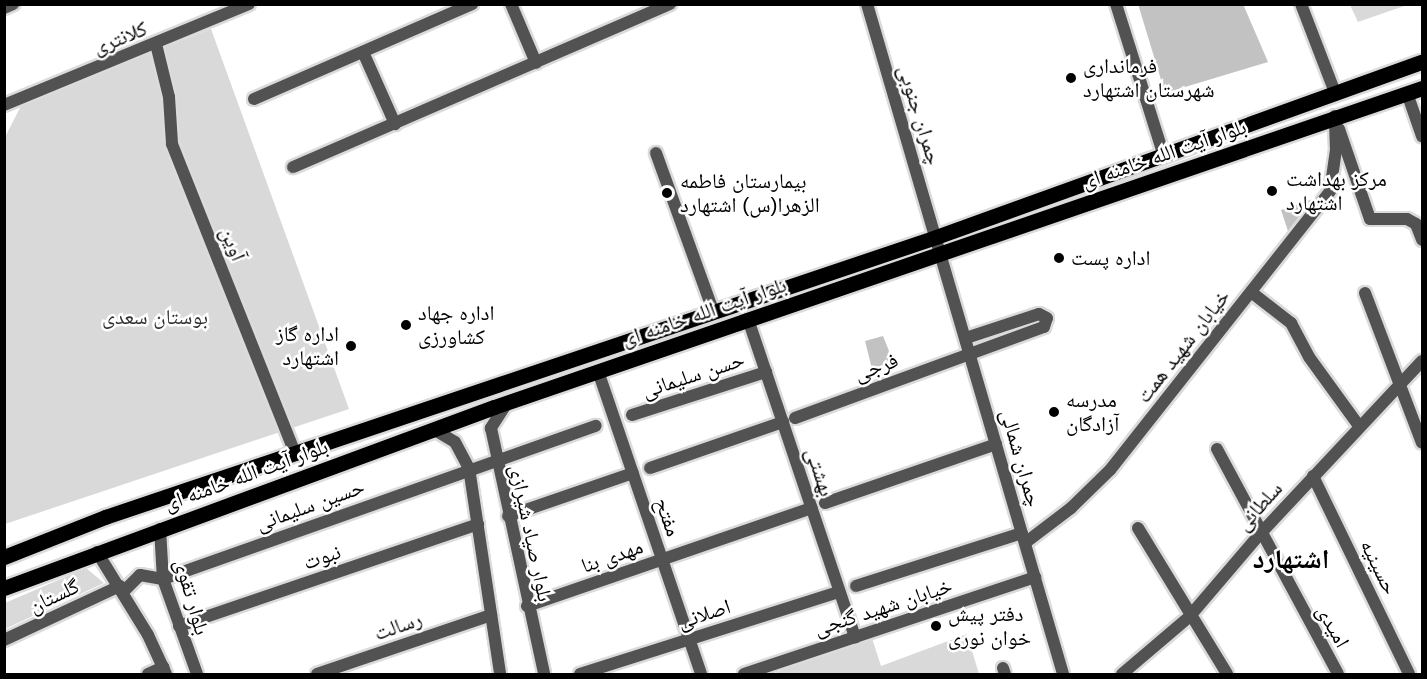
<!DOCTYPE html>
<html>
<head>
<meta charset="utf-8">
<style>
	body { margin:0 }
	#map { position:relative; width:1427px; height:679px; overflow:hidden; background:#fff; font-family:Helvetica,"Noto Naskh Arabic",sans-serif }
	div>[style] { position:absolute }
	.green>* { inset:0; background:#d9d9d9 }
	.building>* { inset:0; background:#c2c2c2 }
	.roads { filter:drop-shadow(2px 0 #dbdbdb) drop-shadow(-2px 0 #dbdbdb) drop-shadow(0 2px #dbdbdb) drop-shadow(0 -2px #dbdbdb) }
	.minor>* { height:12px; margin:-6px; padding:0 6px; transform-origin:6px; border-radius:6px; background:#525252 }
	.major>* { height:15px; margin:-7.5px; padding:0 7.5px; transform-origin:7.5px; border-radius:7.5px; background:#000 }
	.dots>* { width:16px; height:16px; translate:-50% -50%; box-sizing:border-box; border:3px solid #fff; border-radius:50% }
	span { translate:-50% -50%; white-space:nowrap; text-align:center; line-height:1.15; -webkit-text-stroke:5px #fff; paint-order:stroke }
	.street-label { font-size:21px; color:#000 }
	.poi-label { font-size:21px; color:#000 }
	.left { translate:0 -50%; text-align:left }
	.right { translate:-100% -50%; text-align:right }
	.park-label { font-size:21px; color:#303030 }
	.district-label { font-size:27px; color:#000; font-weight:700 }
	.frame { position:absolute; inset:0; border:6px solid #000; pointer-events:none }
</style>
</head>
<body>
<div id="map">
	<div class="green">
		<div style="clip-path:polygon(1350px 5px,1407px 5px,1358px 22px)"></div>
		<div style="clip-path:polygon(211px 29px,349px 409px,5px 524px,5px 137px,22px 104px)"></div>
		<div style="clip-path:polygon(86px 568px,104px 583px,5px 629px,5px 603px)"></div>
		<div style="clip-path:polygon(870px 632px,881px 666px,967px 634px,979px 674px,773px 674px)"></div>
	</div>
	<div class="building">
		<div style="clip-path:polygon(1138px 4px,1243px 4px,1268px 62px,1165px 93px)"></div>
		<div style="clip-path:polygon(1313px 199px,1288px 231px,1281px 210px)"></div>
		<div style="clip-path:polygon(883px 336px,893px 361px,872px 369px,865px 341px)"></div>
	</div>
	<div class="roads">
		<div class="minor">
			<div style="left:511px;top:4px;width:64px;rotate:67deg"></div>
			<div style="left:867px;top:4px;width:698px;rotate:73.69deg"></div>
			<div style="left:1116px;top:4px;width:159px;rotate:72.5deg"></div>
			<div style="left:1301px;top:4px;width:97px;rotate:69deg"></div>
			<div style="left:4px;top:8px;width:10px;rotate:-24deg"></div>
			<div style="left:156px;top:44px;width:55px;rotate:76.2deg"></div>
			<div style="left:169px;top:97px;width:47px;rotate:86.3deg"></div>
			<div style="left:172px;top:144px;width:333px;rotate:68.3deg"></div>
			<div style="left:363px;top:52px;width:79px;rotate:66deg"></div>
			<div style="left:1407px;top:93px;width:46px;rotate:70.8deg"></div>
			<div style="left:254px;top:99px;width:238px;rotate:-23.5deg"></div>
			<div style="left:4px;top:105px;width:265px;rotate:-22.4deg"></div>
			<div style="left:1339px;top:129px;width:95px;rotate:71deg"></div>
			<div style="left:1370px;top:219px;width:37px"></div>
			<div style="left:1407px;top:219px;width:10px;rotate:29deg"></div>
			<div style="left:1416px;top:224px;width:17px;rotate:69deg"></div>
			<div style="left:656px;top:153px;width:170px;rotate:70.1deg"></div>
			<div style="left:293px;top:167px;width:411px;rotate:-23.4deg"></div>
			<div style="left:1251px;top:292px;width:51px;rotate:37.8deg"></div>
			<div style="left:1291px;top:323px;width:38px;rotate:62deg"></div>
			<div style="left:1309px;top:357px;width:85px;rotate:54.1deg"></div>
			<div style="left:1365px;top:293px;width:160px;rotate:69.2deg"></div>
			<div style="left:748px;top:319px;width:336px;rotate:71.4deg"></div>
			<div style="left:598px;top:371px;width:320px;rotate:71.2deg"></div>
			<div style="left:507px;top:403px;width:30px;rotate:123deg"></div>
			<div style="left:491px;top:428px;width:252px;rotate:77.8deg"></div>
			<div style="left:632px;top:415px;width:141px;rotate:-17.8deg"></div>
			<div style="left:795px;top:418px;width:265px;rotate:-20.1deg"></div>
			<div style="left:1044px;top:327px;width:9px;rotate:-72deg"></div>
			<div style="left:1047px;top:318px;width:9px;rotate:-153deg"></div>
			<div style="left:1039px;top:314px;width:77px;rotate:161.8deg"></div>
			<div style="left:435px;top:430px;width:23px;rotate:31deg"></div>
			<div style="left:455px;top:442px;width:30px;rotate:62deg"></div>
			<div style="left:469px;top:468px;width:208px;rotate:81.4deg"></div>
			<div style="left:1217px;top:449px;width:255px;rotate:61.7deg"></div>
			<div style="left:650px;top:468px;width:141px;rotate:-19.1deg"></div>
			<div style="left:1313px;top:476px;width:220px;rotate:64.1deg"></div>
			<div style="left:825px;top:503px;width:181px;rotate:-19deg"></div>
			<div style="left:508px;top:516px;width:132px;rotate:-19deg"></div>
			<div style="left:1138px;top:528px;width:171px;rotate:58.6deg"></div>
			<div style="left:160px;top:529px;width:50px;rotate:86.6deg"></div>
			<div style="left:163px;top:579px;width:101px;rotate:70.3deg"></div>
			<div style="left:1025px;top:543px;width:58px;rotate:-37.3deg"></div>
			<div style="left:1071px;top:508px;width:54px;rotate:-44.3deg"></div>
			<div style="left:1110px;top:470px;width:355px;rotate:-51.7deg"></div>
			<div style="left:1330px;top:191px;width:41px;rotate:-81.7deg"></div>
			<div style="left:1336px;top:150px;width:34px;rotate:-92deg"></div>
			<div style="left:97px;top:552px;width:97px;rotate:58.4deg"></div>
			<div style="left:148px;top:635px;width:43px;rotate:65.2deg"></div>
			<div style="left:856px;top:586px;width:174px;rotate:-17.7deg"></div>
			<div style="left:123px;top:592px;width:24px;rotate:-45deg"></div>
			<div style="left:140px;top:575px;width:23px;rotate:10deg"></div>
			<div style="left:163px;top:579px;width:459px;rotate:-19.5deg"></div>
			<div style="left:527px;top:606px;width:301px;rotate:-19deg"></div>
			<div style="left:179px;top:626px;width:316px;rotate:-18.8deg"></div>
			<div style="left:4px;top:640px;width:128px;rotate:-25deg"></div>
			<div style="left:1003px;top:668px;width:6px;rotate:72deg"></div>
			<div style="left:148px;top:674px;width:17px;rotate:-24deg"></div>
			<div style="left:317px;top:674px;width:184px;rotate:-18.7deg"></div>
			<div style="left:580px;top:674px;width:272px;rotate:-17.6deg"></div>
			<div style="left:744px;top:674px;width:307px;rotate:-18.4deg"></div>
			<div style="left:1122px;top:674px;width:88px;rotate:-40.4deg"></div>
			<div style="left:1189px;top:617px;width:109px;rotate:-49.5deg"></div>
			<div style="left:1260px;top:534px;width:237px;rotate:-46.9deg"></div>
		</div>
		<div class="major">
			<div style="left:4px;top:557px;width:109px;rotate:-21.6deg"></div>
			<div style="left:105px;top:517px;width:877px;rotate:-18.62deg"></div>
			<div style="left:936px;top:237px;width:516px;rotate:-19.84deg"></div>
			<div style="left:4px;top:588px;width:522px;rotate:-20.27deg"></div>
			<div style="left:494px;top:407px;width:981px;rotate:-18.97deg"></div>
		</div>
	</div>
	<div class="dots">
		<div style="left:1071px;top:78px;background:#000"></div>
		<div style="left:1272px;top:191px;background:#000"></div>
		<div style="left:667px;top:193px;background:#000"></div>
		<div style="left:1059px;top:258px;background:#000"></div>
		<div style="left:406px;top:325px;background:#000"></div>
		<div style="left:351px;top:346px;background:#000"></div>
		<div style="left:1054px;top:412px;background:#000"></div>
		<div style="left:936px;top:626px;background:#000"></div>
	</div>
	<div class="street-label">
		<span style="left:120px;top:38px;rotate:-22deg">کلانتری</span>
		<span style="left:920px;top:115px;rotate:73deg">چمران جنوبی</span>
		<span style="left:1164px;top:154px;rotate:-19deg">بلوار آیت الله خامنه ای</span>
		<span style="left:233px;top:244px;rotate:68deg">آوین</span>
		<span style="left:704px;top:312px;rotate:-19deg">بلوار آیت الله خامنه ای</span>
		<span style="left:1183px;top:346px;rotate:-52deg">خیابان شهید همت</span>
		<span style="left:876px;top:367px;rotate:-20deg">فرجی</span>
		<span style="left:693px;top:375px;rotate:-18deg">حسن سلیمانی</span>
		<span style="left:1021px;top:458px;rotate:74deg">چمران شمالی</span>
		<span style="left:820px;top:472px;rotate:72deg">بهشتی</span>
		<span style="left:246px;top:475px;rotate:-20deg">بلوار آیت الله خامنه ای</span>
		<span style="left:310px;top:505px;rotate:-20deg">حسین سلیمانی</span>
		<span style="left:1259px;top:506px;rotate:-48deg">سلطانی</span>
		<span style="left:668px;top:517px;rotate:71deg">مفتح</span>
		<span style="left:531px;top:533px;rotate:78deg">بلوار صیاد شیرازی</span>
		<span style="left:612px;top:556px;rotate:-19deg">مهدی بنا</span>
		<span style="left:322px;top:557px;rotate:-19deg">نبوت</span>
		<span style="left:1379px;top:567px;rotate:64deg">حسینیه</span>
		<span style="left:54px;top:596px;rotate:-25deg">گلستان</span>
		<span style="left:192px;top:597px;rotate:74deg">بلوار تقوی</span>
		<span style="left:883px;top:607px;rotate:-18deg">خیابان شهید گنجی</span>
		<span style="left:704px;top:614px;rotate:-18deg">اصلانی</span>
		<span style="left:398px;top:626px;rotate:-19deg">رسالت</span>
		<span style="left:1333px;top:626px;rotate:61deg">امیدی</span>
	</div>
	<div class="poi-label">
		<span class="left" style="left:1083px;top:78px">فرمانداری<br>شهرستان اشتهارد</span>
		<span class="left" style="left:1286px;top:191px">مرکز بهداشت<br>اشتهارد</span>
		<span class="left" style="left:680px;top:193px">بیمارستان فاطمه<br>الزهرا(س) اشتهارد</span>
		<span class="left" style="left:1071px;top:258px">اداره پست</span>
		<span class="left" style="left:418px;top:325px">اداره جهاد<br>کشاورزی</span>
		<span class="right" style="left:339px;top:346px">اداره گاز<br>اشتهارد</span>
		<span class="left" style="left:1066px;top:412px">مدرسه<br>آزادگان</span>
		<span class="left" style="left:948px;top:626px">دفتر پیش<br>خوان نوری</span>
	</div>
	<div class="park-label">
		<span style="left:155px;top:317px">بوستان سعدی</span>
	</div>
	<div class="district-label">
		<span style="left:1291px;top:560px">اشتهارد</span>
	</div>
	<div class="frame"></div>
</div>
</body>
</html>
